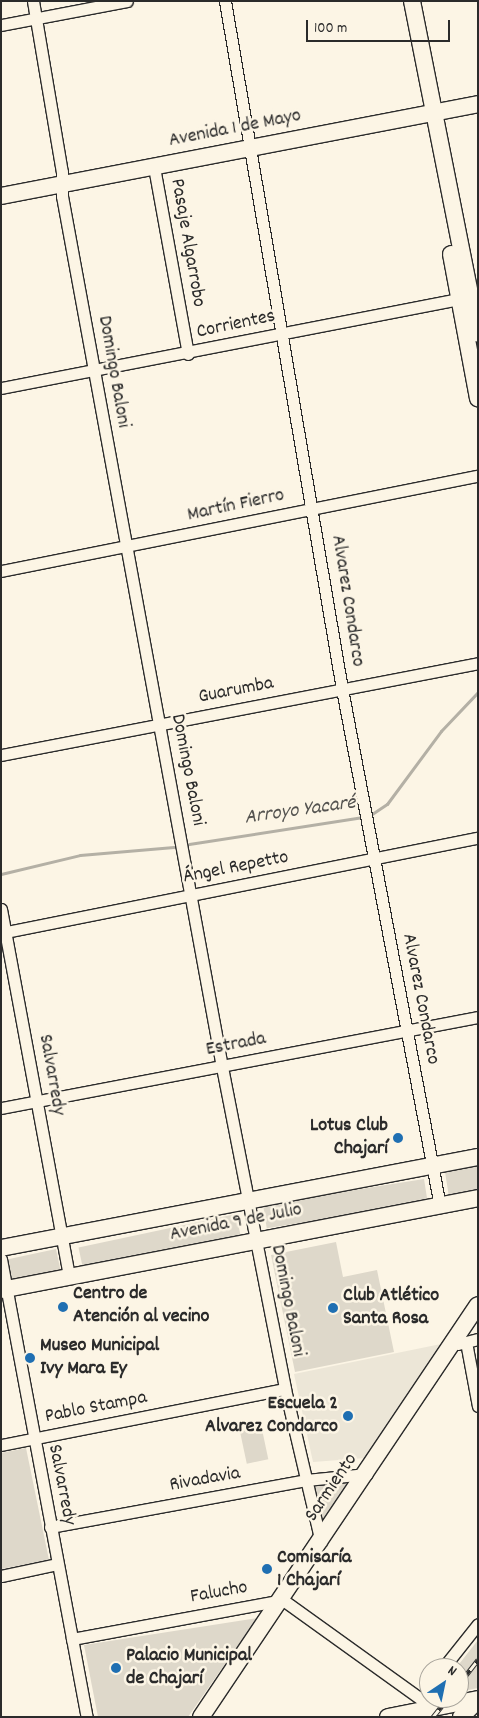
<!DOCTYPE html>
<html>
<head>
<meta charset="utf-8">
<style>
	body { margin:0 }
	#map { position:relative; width:479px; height:1718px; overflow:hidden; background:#fcf5e5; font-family:Dekko,sans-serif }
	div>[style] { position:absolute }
	.built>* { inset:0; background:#ece6d7 }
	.green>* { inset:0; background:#ded8ca; transform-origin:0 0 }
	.stream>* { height:3px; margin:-1.5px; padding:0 1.5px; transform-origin:1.5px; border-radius:1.5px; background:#b4b0a5 }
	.roads { filter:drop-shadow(1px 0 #2b2b2b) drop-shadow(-1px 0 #2b2b2b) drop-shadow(0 1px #2b2b2b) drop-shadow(0 -1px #2b2b2b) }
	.street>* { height:11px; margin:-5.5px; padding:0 5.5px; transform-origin:5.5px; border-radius:5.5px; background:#fcf5e5 }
	.secondary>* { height:16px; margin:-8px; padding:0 8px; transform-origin:8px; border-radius:8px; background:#fcf5e5 }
	.rail>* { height:5px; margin-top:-2.5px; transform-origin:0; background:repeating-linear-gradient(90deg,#fcf5e5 0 9px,#2b2b2b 0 18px); box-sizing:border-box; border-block:1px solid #2b2b2b }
	.dots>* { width:14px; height:14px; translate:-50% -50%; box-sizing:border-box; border:2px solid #fcf5e5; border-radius:50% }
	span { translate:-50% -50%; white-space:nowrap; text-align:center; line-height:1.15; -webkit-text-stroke:5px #fcf5e5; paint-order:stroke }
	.street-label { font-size:20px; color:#2b2b2b }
	.poi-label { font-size:20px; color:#2b2b2b; font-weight:700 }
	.right { translate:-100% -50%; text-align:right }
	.left { translate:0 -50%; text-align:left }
	.water-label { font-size:21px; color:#545350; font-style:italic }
	.frame { position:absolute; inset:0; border:2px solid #2b2b2b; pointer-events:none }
	.north { position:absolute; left:419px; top:1658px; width:50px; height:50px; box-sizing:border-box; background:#fcf5e5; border:1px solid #a8a49b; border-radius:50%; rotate:34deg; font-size:14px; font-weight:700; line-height:20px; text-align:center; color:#2b2b2b }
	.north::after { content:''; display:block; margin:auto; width:18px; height:22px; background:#1f6fb2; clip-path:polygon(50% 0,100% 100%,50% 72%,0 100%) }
	.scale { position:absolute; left:306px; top:20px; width:144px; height:22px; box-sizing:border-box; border:2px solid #2b2b2b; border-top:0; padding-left:6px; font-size:15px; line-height:18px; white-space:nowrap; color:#2b2b2b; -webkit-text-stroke:4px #fcf5e5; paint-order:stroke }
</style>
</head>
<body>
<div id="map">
	<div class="built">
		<div style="clip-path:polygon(441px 1344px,365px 1458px,313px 1462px,294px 1374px)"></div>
	</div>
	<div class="green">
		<div style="clip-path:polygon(478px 1166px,478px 1192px,449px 1197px,445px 1172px)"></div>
		<div style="left:424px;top:1179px;width:24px;height:163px;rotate:81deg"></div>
		<div style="left:236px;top:1214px;width:25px;height:161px;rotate:78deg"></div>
		<div style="clip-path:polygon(336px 1242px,343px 1277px,377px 1270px,394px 1352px,295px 1372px,271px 1255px)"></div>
		<div style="left:56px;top:1249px;width:24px;height:49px;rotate:78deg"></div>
		<div style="left:260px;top:1420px;width:40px;height:22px;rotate:78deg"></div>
		<div style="clip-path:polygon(26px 1448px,49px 1560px,1px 1569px,1px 1453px)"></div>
		<div style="clip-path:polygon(363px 1476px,322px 1538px,309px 1482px)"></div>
		<div style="clip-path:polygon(257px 1618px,188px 1717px,98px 1717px,84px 1645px)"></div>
		<div style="clip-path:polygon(478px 1640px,478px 1688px,459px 1692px,456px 1668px)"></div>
	</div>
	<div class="stream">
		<div style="left:369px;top:816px;width:22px;rotate:-34deg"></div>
		<div style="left:387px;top:804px;width:91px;rotate:-53.5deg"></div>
		<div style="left:441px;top:731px;width:54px;rotate:-46.5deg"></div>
		<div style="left:189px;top:844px;width:176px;rotate:-8.8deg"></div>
		<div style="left:1px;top:874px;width:81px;rotate:-13.5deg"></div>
		<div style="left:80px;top:855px;width:94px;rotate:-4.9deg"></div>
	</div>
	<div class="roads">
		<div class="street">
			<div style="left:33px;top:1px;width:173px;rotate:80.4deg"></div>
			<div style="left:62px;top:172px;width:24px;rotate:90deg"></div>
			<div style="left:62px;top:196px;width:886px;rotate:79.59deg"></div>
			<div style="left:222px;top:1067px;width:328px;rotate:78.9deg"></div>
			<div style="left:285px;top:1389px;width:157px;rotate:76.8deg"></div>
			<div style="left:225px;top:1px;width:698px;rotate:80.35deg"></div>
			<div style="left:342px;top:689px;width:526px;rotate:79.27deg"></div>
			<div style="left:1px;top:25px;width:128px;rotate:-10.8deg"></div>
			<div style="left:154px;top:167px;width:190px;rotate:79.7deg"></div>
			<div style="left:1px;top:388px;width:474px;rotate:-11deg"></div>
			<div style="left:1px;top:571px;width:486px;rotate:-11.3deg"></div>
			<div style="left:1px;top:755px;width:486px;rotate:-10.9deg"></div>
			<div style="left:1px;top:909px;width:374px;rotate:79.5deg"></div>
			<div style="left:1px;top:933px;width:486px;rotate:-11.3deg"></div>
			<div style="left:1px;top:1108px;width:486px;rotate:-10.8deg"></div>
			<div style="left:1px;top:1259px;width:466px;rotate:79.4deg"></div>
			<div style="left:466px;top:1342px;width:65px;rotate:79.4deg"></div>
			<div style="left:458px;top:1344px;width:21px;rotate:-14deg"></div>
			<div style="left:1px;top:1445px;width:289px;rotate:-11.2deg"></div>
			<div style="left:50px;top:1527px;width:260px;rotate:-10.4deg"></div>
			<div style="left:306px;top:1480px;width:61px;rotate:-5.6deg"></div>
			<div style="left:1px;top:1576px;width:57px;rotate:-12.1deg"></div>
			<div style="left:72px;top:1639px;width:215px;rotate:-10.5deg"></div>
			<div style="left:283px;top:1600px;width:171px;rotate:35.7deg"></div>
			<div style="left:422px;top:1700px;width:9px;rotate:72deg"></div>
			<div style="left:443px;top:1668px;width:56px;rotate:-51.5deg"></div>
			<div style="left:422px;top:1700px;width:14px;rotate:-60deg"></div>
		</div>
		<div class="secondary">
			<div style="left:412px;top:1px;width:339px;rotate:78.8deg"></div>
			<div style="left:1px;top:196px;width:486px;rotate:-10.9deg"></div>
			<div style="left:451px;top:254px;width:147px;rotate:79.4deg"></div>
			<div style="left:1px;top:1248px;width:486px;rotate:-10.8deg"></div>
			<div style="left:1px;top:1290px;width:486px;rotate:-10.9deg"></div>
			<div style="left:201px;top:1717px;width:496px;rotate:-56.1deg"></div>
			<div style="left:388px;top:1717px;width:92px;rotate:-11.3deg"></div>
			<div style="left:461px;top:1717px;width:24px;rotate:-45deg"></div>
		</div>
	</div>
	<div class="rail">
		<div style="left:459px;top:1684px;width:31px;rotate:-52deg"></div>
		<div style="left:433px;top:1717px;width:24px;rotate:-52deg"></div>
	</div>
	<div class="dots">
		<div style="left:398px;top:1138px;background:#1f6fb2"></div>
		<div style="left:63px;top:1307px;background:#1f6fb2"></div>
		<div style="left:333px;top:1308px;background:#1f6fb2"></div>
		<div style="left:30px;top:1358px;background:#1f6fb2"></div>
		<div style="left:348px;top:1416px;background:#1f6fb2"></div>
		<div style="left:267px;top:1569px;background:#1f6fb2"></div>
		<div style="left:116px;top:1668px;background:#1f6fb2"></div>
	</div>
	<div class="street-label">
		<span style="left:235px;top:129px;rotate:-11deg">Avenida 1 de Mayo</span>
		<span style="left:187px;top:243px;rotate:80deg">Pasaje Algarrobo</span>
		<span style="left:236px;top:325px;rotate:-12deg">Corrientes</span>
		<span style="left:113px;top:372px;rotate:80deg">Domingo Baloni</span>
		<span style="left:236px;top:506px;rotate:-12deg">Martín Fierro</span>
		<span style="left:347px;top:601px;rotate:81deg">Alvarez Condarco</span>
		<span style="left:236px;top:691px;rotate:-11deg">Guarumba</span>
		<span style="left:187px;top:770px;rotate:79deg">Domingo Baloni</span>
		<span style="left:236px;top:868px;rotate:-11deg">Ángel Repetto</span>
		<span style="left:420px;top:999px;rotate:79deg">Alvarez Condarco</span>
		<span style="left:236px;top:1045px;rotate:-11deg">Estrada</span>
		<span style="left:51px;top:1075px;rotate:80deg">Salvarredy</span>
		<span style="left:236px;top:1223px;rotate:-11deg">Avenida 9 de Julio</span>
		<span style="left:287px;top:1301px;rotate:79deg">Domingo Baloni</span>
		<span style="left:96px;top:1408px;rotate:-11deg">Pablo Stampa</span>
		<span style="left:205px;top:1480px;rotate:-10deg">Rivadavia</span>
		<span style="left:61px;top:1485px;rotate:79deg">Salvarredy</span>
		<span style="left:332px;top:1488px;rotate:-56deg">Sarmiento</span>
		<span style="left:219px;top:1593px;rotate:-10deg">Falucho</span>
	</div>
	<div class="poi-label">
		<span class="right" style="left:388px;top:1138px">Lotus Club<br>Chajarí</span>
		<span class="left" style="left:73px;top:1306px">Centro de<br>Atención al vecino</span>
		<span class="left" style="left:343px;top:1308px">Club Atlético<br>Santa Rosa</span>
		<span class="left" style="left:40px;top:1358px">Museo Municipal<br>Ivy Mara Ey</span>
		<span class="right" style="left:338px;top:1416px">Escuela 2<br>Alvarez Condarco</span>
		<span class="left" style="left:277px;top:1570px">Comisaría<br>1 Chajarí</span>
		<span class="left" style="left:126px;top:1668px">Palacio Municipal<br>de Chajarí</span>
	</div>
	<div class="water-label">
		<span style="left:300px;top:811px;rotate:-8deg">Arroyo Yacaré</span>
	</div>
	<div class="frame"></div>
	<div class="north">N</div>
	<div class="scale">100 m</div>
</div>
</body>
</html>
